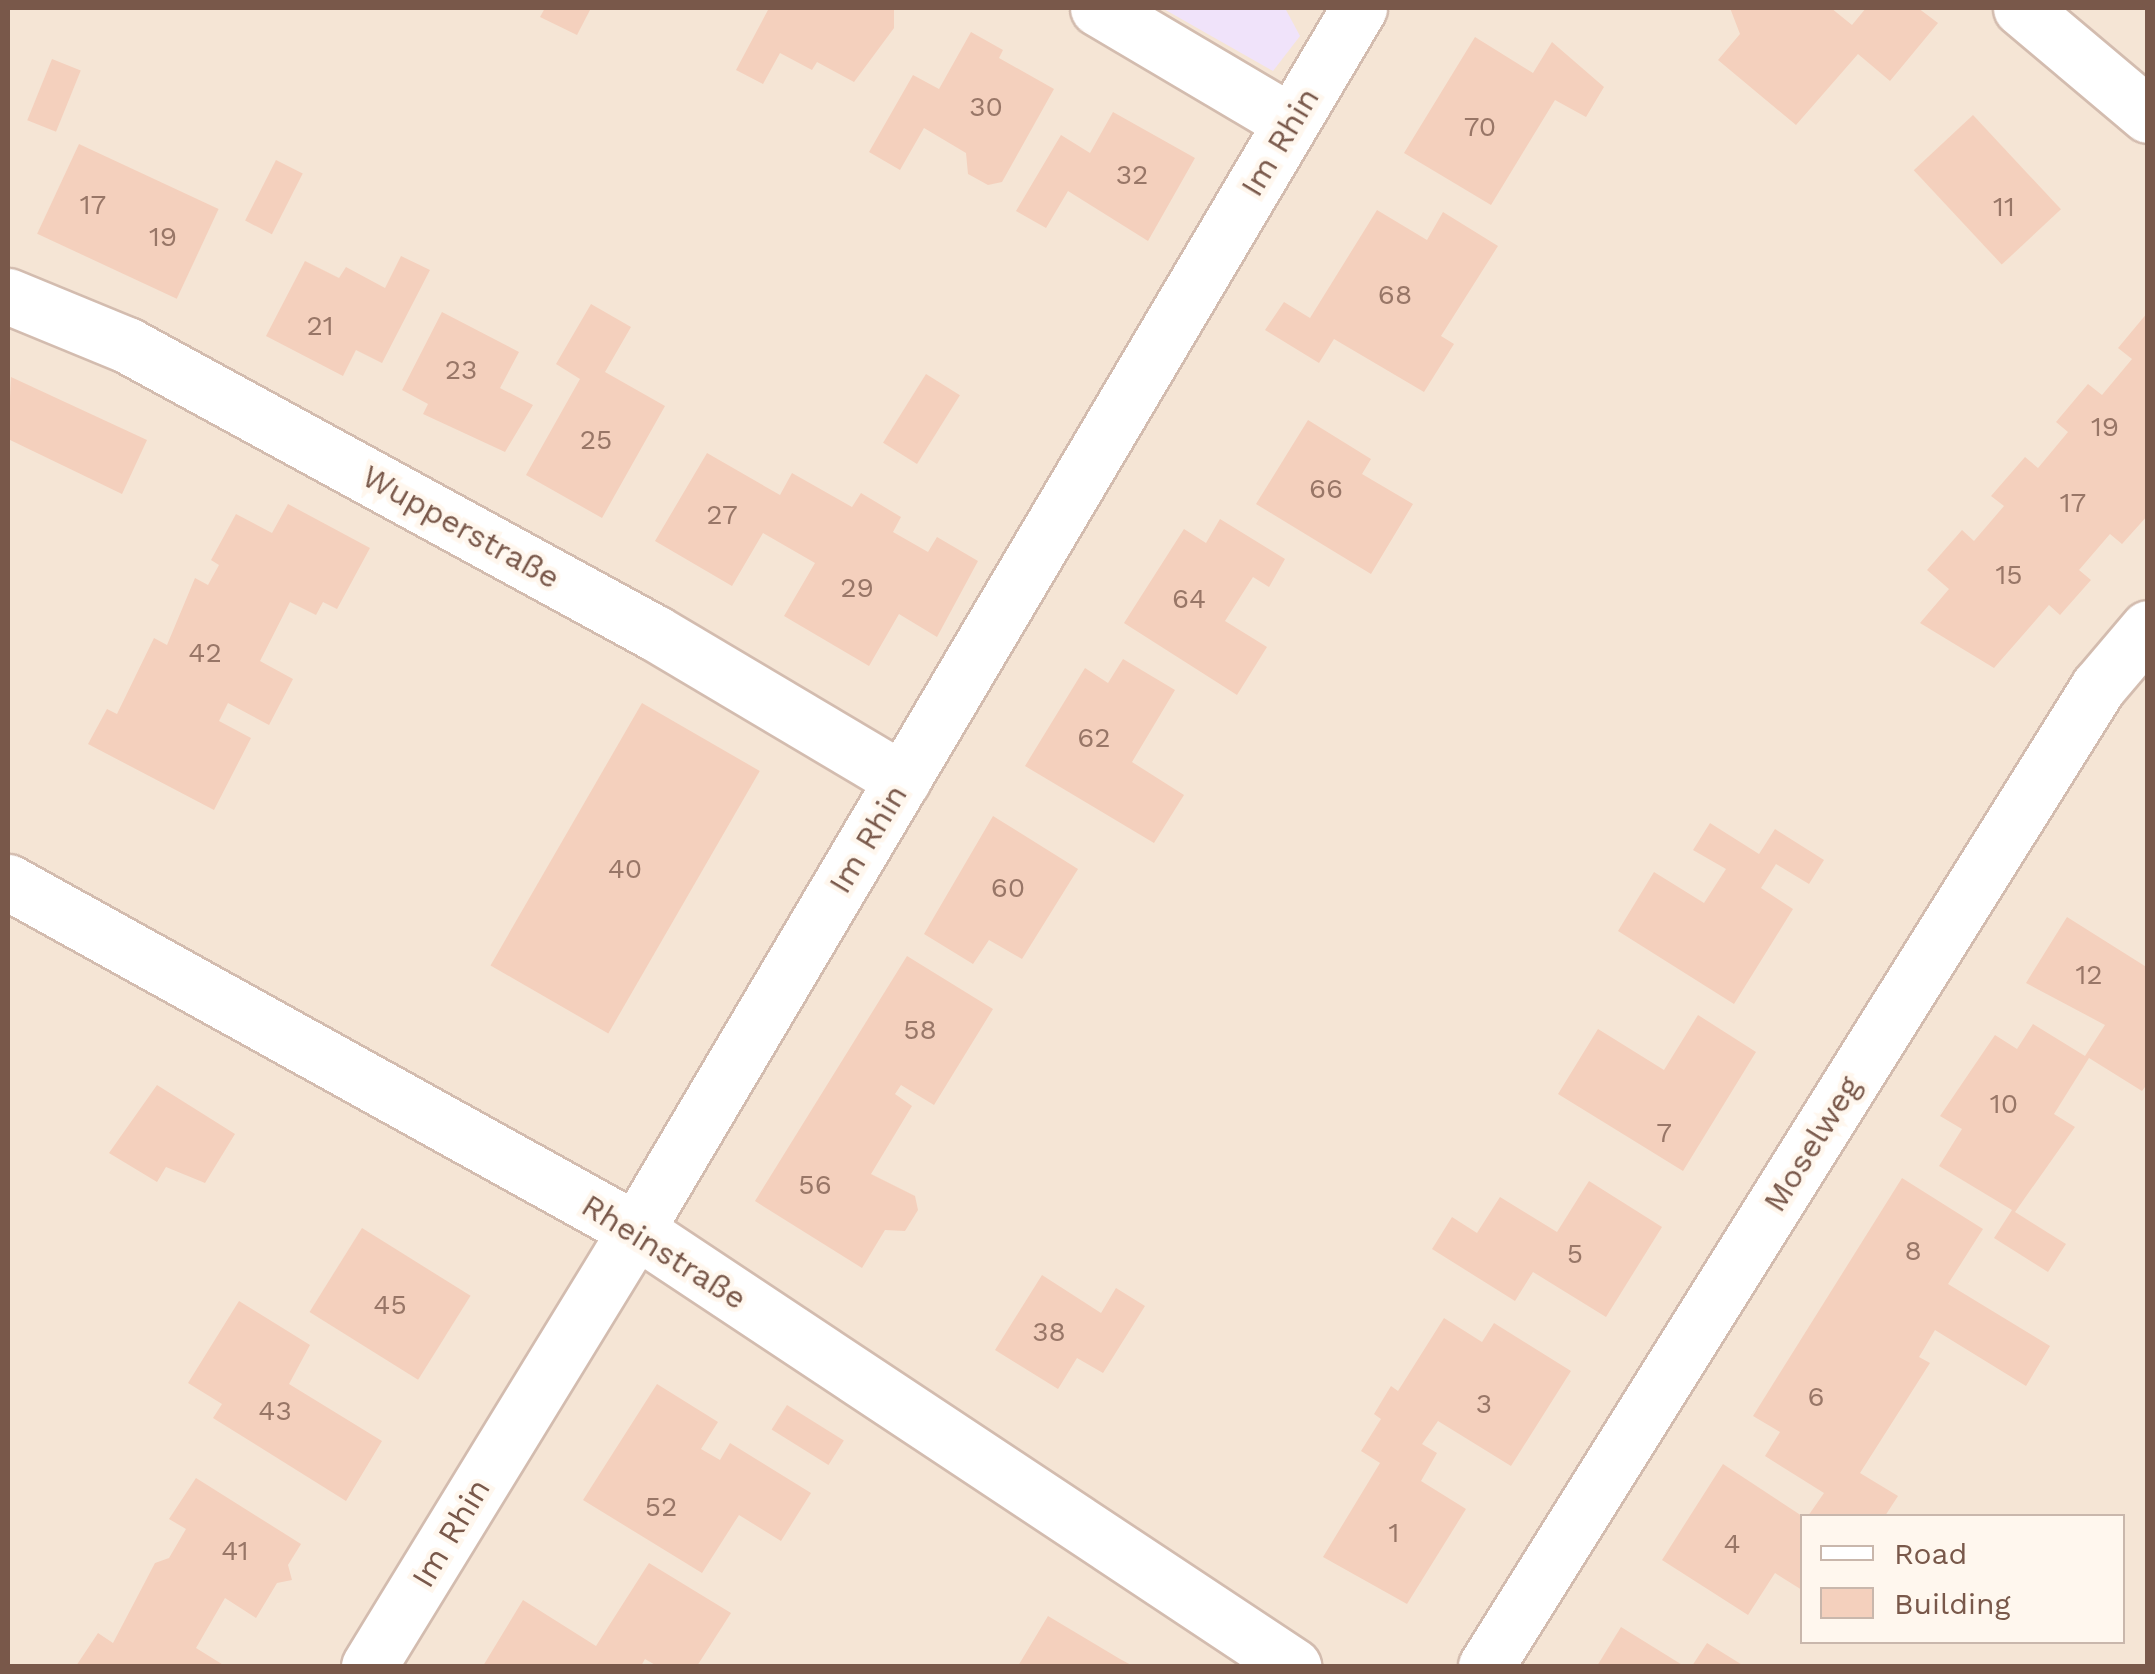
<!DOCTYPE html>
<html>
<head>
<meta charset="utf-8">
<style>
	body { margin:0 }
	#map { position:relative; width:2155px; height:1674px; overflow:hidden; background:#fdf3e7; font-family:"Work Sans",sans-serif }
	div>[style] { position:absolute }
	.residential>* { inset:0; background:#f5e5d5 }
	.education>* { inset:0; background:#f0e3fa }
	.building>* { inset:0; background:#f4d0bd; transform-origin:0 0 }
	.roads { filter:drop-shadow(2px 0 #d3bcaf) drop-shadow(-2px 0 #d3bcaf) drop-shadow(0 2px #d3bcaf) drop-shadow(0 -2px #d3bcaf) }
	.minor>* { height:55px; margin:-27.5px; padding:0 27.5px; transform-origin:27.5px; border-radius:27.5px; background:#fff }
	span { translate:-50% -50%; white-space:nowrap; text-align:center; line-height:1.15; -webkit-text-stroke:9px #fff7ee; paint-order:stroke }
	.number-label { font-size:28px; color:#987667 }
	.number-label span { -webkit-text-stroke-width:0 }
	.street-label { font-size:32px; color:#79584a }
	.frame { position:absolute; inset:0; border:10px solid #79584a; pointer-events:none }
	.legend { position:absolute; left:1800px; top:1514px; width:325px; height:130px; box-sizing:border-box; background:#fff7ee; border:2px solid #c9b7ac; margin:0; padding:12px 18px; list-style:none; font-size:30px; color:#79584a }
	.legend li { display:flex; align-items:center; gap:20px; height:50px }
	.legend b { width:50px; border:2px solid #c9b7ac }
</style>
</head>
<body>
<div id="map">
	<div class="residential">
		<div style="clip-path:polygon(evenodd,8px 8px,2147px 8px,2147px 1666px,8px 1666px,8px 8px,1802px 1516px,2122px 1516px,2122px 1642px,1802px 1642px,1802px 1516px)"></div>
	</div>
	<div class="education">
		<div style="clip-path:polygon(1162px 8px,1285px 8px,1300px 36px,1273px 71px)"></div>
	</div>
	<div class="building">
		<div style="clip-path:polygon(545px 8px,591px 8px,577px 35px,540px 17px)"></div>
		<div style="clip-path:polygon(769px 8px,894px 8px,894px 28px,854px 82px,817px 62px,812px 70px,780px 53px,763px 84px,736px 70px)"></div>
		<div style="clip-path:polygon(1730px 8px,1831px 8px,1852px 25px,1866px 8px,1918px 8px,1938px 23px,1890px 81px,1858px 54px,1796px 125px,1718px 60px,1740px 34px)"></div>
		<div style="clip-path:polygon(971px 32px,1003px 50px,999px 58px,1054px 89px,1002px 182px,988px 185px,968px 174px,966px 153px,924px 128px,900px 170px,869px 152px,913px 75px,939px 89px)"></div>
		<div style="clip-path:polygon(1475px 37px,1533px 73px,1552px 42px,1604px 87px,1586px 117px,1555px 100px,1491px 205px,1404px 153px)"></div>
		<div style="left:52px;top:59px;width:31px;height:66px;rotate:22deg"></div>
		<div style="clip-path:polygon(1113px 112px,1195px 158px,1148px 241px,1068px 191px,1046px 228px,1016px 211px,1061px 135px,1090px 153px)"></div>
		<div style="left:1973px;top:115px;width:129px;height:81px;rotate:47deg"></div>
		<div style="left:79px;top:144px;width:154px;height:99px;rotate:25deg"></div>
		<div style="left:276px;top:160px;width:30px;height:68px;rotate:27deg"></div>
		<div style="clip-path:polygon(1377px 210px,1427px 240px,1443px 212px,1498px 246px,1441px 336px,1454px 344px,1424px 392px,1334px 339px,1319px 363px,1265px 330px,1284px 302px,1310px 318px)"></div>
		<div style="clip-path:polygon(401px 256px,430px 270px,382px 363px,356px 350px,343px 376px,266px 336px,305px 261px,339px 278px,346px 267px,385px 288px)"></div>
		<div style="clip-path:polygon(591px 304px,631px 327px,605px 372px,665px 406px,602px 518px,526px 475px,580px 379px,556px 364px)"></div>
		<div style="clip-path:polygon(442px 312px,519px 352px,500px 388px,533px 405px,505px 452px,423px 414px,428px 404px,402px 390px)"></div>
		<div style="clip-path:polygon(2148px 312px,2148px 515px,2122px 544px,2110px 534px,2079px 570px,2091px 580px,2060px 615px,2049px 605px,1994px 668px,1920px 623px,1949px 589px,1927px 570px,1962px 530px,1974px 541px,2004px 506px,1991px 496px,2025px 457px,2038px 468px,2068px 432px,2056px 422px,2088px 384px,2102px 395px,2132px 359px,2118px 348px)"></div>
		<div style="left:926px;top:374px;width:40px;height:81px;rotate:32deg"></div>
		<div style="clip-path:polygon(11px 377px,147px 440px,122px 494px,8px 439px)"></div>
		<div style="clip-path:polygon(1308px 420px,1371px 459px,1362px 474px,1413px 504px,1371px 574px,1256px 504px)"></div>
		<div style="clip-path:polygon(707px 453px,780px 495px,792px 473px,852px 507px,861px 493px,901px 517px,893px 532px,928px 552px,937px 537px,978px 561px,937px 637px,899px 614px,869px 666px,784px 616px,815px 563px,763px 533px,732px 586px,655px 541px)"></div>
		<div style="clip-path:polygon(288px 504px,370px 548px,337px 609px,323px 602px,316px 615px,290px 602px,260px 661px,293px 679px,269px 725px,228px 703px,219px 721px,251px 738px,214px 810px,88px 744px,107px 709px,117px 714px,154px 638px,167px 645px,195px 578px,208px 585px,219px 565px,211px 560px,236px 514px,272px 533px)"></div>
		<div style="clip-path:polygon(1220px 519px,1285px 559px,1269px 587px,1253px 577px,1225px 621px,1267px 647px,1237px 695px,1124px 623px,1184px 529px,1206px 543px)"></div>
		<div style="clip-path:polygon(1123px 659px,1175px 690px,1132px 762px,1184px 795px,1154px 843px,1025px 766px,1085px 668px,1108px 683px)"></div>
		<div style="left:642px;top:703px;width:136px;height:303px;rotate:30deg"></div>
		<div style="clip-path:polygon(993px 816px,1078px 869px,1022px 959px,989px 940px,973px 964px,924px 934px)"></div>
		<div style="clip-path:polygon(1710px 823px,1759px 854px,1775px 829px,1824px 860px,1809px 884px,1776px 864px,1761px 888px,1793px 909px,1734px 1004px,1618px 931px,1654px 872px,1704px 903px,1726px 869px,1693px 850px)"></div>
		<div style="clip-path:polygon(2067px 917px,2148px 968px,2148px 1083px,2142px 1091px,2089px 1058px,2054px 1114px,2075px 1127px,2015px 1212px,2066px 1244px,2048px 1272px,1994px 1238px,2012px 1210px,1939px 1166px,1962px 1129px,1940px 1116px,1995px 1035px,2017px 1049px,2033px 1024px,2085px 1056px,2105px 1025px,2026px 983px)"></div>
		<div style="clip-path:polygon(907px 956px,993px 1009px,934px 1105px,901px 1085px,895px 1094px,912px 1106px,871px 1174px,915px 1196px,918px 1210px,905px 1231px,885px 1230px,862px 1268px,755px 1201px)"></div>
		<div style="clip-path:polygon(1698px 1015px,1756px 1052px,1683px 1171px,1558px 1094px,1598px 1029px,1664px 1070px)"></div>
		<div style="clip-path:polygon(157px 1085px,235px 1134px,205px 1183px,166px 1167px,157px 1182px,109px 1153px)"></div>
		<div style="clip-path:polygon(1902px 1178px,1983px 1229px,1948px 1284px,2050px 1346px,2026px 1386px,1935px 1330px,1919px 1357px,1930px 1363px,1860px 1473px,1898px 1496px,1885px 1516px,1808px 1516px,1824px 1493px,1765px 1456px,1780px 1432px,1753px 1416px)"></div>
		<div style="clip-path:polygon(1589px 1181px,1662px 1227px,1606px 1317px,1533px 1272px,1515px 1301px,1432px 1249px,1452px 1217px,1477px 1233px,1500px 1197px,1557px 1232px)"></div>
		<div style="left:362px;top:1228px;width:128px;height:99px;rotate:32deg"></div>
		<div style="clip-path:polygon(1042px 1275px,1101px 1313px,1116px 1288px,1145px 1306px,1103px 1373px,1077px 1358px,1058px 1389px,995px 1350px)"></div>
		<div style="clip-path:polygon(239px 1301px,310px 1345px,289px 1384px,382px 1441px,346px 1501px,213px 1418px,222px 1404px,188px 1383px)"></div>
		<div style="clip-path:polygon(1444px 1318px,1482px 1342px,1494px 1323px,1571px 1371px,1511px 1466px,1438px 1421px,1422px 1444px,1437px 1453px,1421px 1481px,1466px 1509px,1407px 1604px,1323px 1557px,1380px 1463px,1361px 1451px,1381px 1419px,1374px 1414px,1391px 1386px,1398px 1391px)"></div>
		<div style="clip-path:polygon(657px 1384px,718px 1422px,701px 1449px,720px 1460px,730px 1443px,811px 1493px,781px 1541px,739px 1515px,702px 1573px,583px 1500px)"></div>
		<div style="left:787px;top:1405px;width:67px;height:29px;rotate:32deg"></div>
		<div style="clip-path:polygon(1723px 1464px,1802px 1516px,1802px 1590px,1775px 1573px,1748px 1615px,1662px 1560px)"></div>
		<div style="clip-path:polygon(196px 1478px,301px 1544px,288px 1565px,292px 1580px,277px 1583px,256px 1618px,225px 1598px,196px 1648px,225px 1666px,76px 1666px,98px 1633px,113px 1643px,155px 1563px,169px 1558px,186px 1529px,169px 1519px)"></div>
		<div style="clip-path:polygon(649px 1563px,731px 1613px,697px 1666px,657px 1666px,645px 1659px,641px 1666px,483px 1666px,523px 1600px,596px 1646px)"></div>
		<div style="clip-path:polygon(1048px 1616px,1120px 1659px,1133px 1666px,1018px 1666px)"></div>
		<div style="clip-path:polygon(1621px 1627px,1684px 1666px,1597px 1666px)"></div>
		<div style="clip-path:polygon(1707px 1643px,1744px 1666px,1692px 1666px)"></div>
	</div>
	<div class="roads">
		<div class="minor">
			<div style="left:1098px;top:8px;width:224px;rotate:30.6deg"></div>
			<div style="left:2021px;top:8px;width:166px;rotate:40.1deg"></div>
			<div style="left:8px;top:296px;width:129px;rotate:22.4deg"></div>
			<div style="left:127px;top:345px;width:601px;rotate:28.61deg"></div>
			<div style="left:655px;top:633px;width:288px;rotate:30.7deg"></div>
			<div style="left:8px;top:882px;width:718px;rotate:28.99deg"></div>
			<div style="left:636px;top:1230px;width:789px;rotate:33.57deg"></div>
			<div style="left:369px;top:1666px;width:511px;rotate:-58.52deg"></div>
			<div style="left:636px;top:1230px;width:1420px;rotate:-59.39deg"></div>
			<div style="left:1486px;top:1666px;width:1155px;rotate:-57.99deg"></div>
			<div style="left:2098px;top:687px;width:77px;rotate:-49.7deg"></div>
		</div>
	</div>
	<div class="number-label">
		<span style="left:986px;top:107px">30</span>
		<span style="left:1480px;top:127px">70</span>
		<span style="left:1132px;top:175px">32</span>
		<span style="left:93px;top:205px">17</span>
		<span style="left:2004px;top:207px">11</span>
		<span style="left:163px;top:237px">19</span>
		<span style="left:1395px;top:295px">68</span>
		<span style="left:320px;top:326px">21</span>
		<span style="left:461px;top:370px">23</span>
		<span style="left:2105px;top:427px">19</span>
		<span style="left:596px;top:440px">25</span>
		<span style="left:1326px;top:489px">66</span>
		<span style="left:2073px;top:503px">17</span>
		<span style="left:722px;top:515px">27</span>
		<span style="left:2009px;top:575px">15</span>
		<span style="left:857px;top:588px">29</span>
		<span style="left:1189px;top:599px">64</span>
		<span style="left:205px;top:653px">42</span>
		<span style="left:1094px;top:738px">62</span>
		<span style="left:625px;top:869px">40</span>
		<span style="left:1008px;top:888px">60</span>
		<span style="left:2089px;top:975px">12</span>
		<span style="left:920px;top:1030px">58</span>
		<span style="left:2004px;top:1104px">10</span>
		<span style="left:1664px;top:1133px">7</span>
		<span style="left:815px;top:1185px">56</span>
		<span style="left:1913px;top:1251px">8</span>
		<span style="left:1575px;top:1254px">5</span>
		<span style="left:390px;top:1305px">45</span>
		<span style="left:1049px;top:1332px">38</span>
		<span style="left:1816px;top:1397px">6</span>
		<span style="left:1484px;top:1404px">3</span>
		<span style="left:275px;top:1411px">43</span>
		<span style="left:661px;top:1507px">52</span>
		<span style="left:1394px;top:1533px">1</span>
		<span style="left:1732px;top:1544px">4</span>
		<span style="left:235px;top:1551px">41</span>
	</div>
	<div class="street-label">
		<span style="left:1280px;top:142px;rotate:-59deg">Im Rhin</span>
		<span style="left:461px;top:527px;rotate:29deg">Wupperstraße</span>
		<span style="left:868px;top:839px;rotate:-59deg">Im Rhin</span>
		<span style="left:1812px;top:1144px;rotate:-58deg">Moselweg</span>
		<span style="left:664px;top:1252px;rotate:32deg">Rheinstraße</span>
		<span style="left:451px;top:1533px;rotate:-59deg">Im Rhin</span>
	</div>
	<div class="frame"></div>
	<ul class="legend">
	<li><b style="height:12px;background:#fff"></b>Road</li>
	<li><b style="height:28px;background:#f4d0bd"></b>Building</li>
	</ul>
</div>
</body>
</html>
